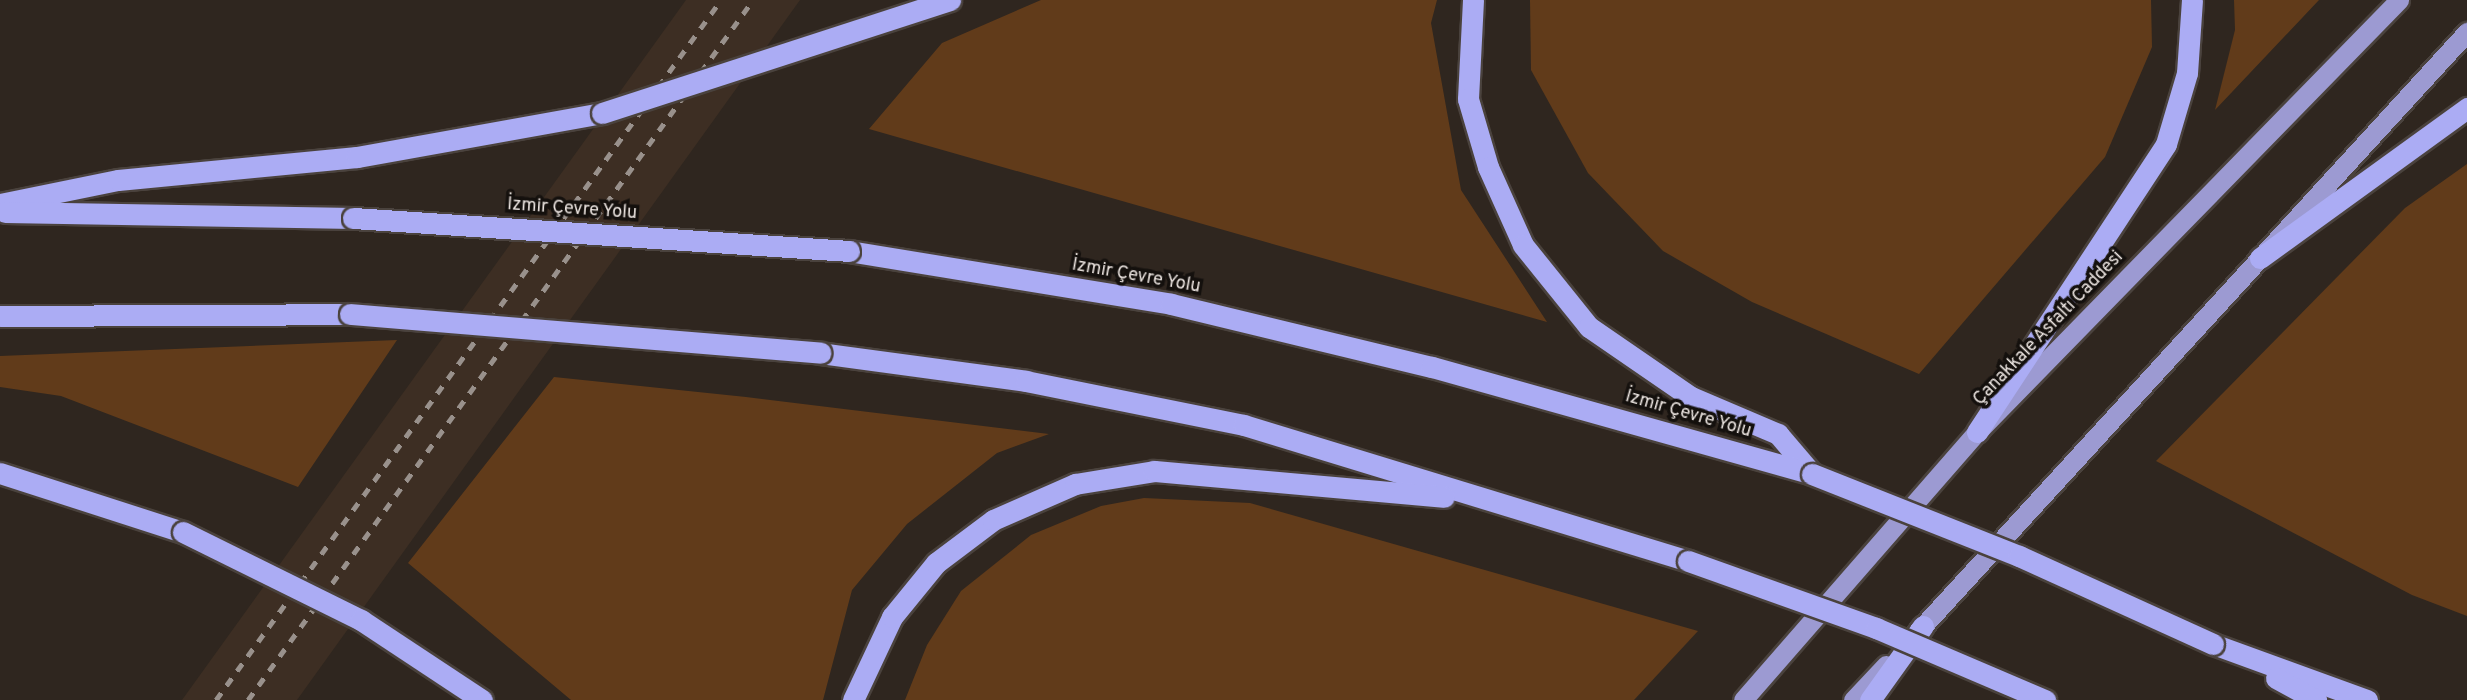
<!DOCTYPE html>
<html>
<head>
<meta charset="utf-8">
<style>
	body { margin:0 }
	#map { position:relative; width:2467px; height:700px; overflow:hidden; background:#2f261f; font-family:Overpass,sans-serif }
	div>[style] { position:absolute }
	.built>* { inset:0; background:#3d2e23 }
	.green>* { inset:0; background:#613b1a }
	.roads { filter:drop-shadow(2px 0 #4a423d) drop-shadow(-2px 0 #4a423d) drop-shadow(0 2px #4a423d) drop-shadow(0 -2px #4a423d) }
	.trunk>* { height:19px; margin:-9.5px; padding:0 9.5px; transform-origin:9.5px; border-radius:9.5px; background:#9c9ad2 }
	.motorway>* { height:21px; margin:-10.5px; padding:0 10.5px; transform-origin:10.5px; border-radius:10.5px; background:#abacf4 }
	.rail>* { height:5px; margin-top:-2.5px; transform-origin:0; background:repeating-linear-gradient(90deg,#99918c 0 9px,transparent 0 18px) }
	.bridges { filter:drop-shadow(2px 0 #4a423d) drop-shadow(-2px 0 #4a423d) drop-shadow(0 2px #4a423d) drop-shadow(0 -2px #4a423d) }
	.motorway-bridge>* { height:21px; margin:-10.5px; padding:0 10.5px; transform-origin:10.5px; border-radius:10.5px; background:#abacf4 }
	span { translate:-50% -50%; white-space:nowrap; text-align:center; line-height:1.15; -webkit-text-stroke:7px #14100d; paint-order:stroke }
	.street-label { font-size:18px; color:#ece5e1 }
</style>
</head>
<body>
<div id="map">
	<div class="built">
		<div style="clip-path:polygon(686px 0,800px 0,297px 700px,182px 700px)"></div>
	</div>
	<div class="green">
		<div style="clip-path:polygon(1041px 0,1437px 0,1431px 23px,1461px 190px,1547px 322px,869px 129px,942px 43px)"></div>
		<div style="clip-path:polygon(1530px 0,2151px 0,2152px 47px,2105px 157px,1919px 374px,1752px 302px,1663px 251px,1588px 173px,1531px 70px)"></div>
		<div style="clip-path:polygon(2234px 0,2319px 0,2215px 110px,2235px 30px)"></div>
		<div style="clip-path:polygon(2467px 164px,2467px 616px,2412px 595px,2156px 461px,2405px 208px)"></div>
		<div style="clip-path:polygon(397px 340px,298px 487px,61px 396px,0 387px,0 356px)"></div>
		<div style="clip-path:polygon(554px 377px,746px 397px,1049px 434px,997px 453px,907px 524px,852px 590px,823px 700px,571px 700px,408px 563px)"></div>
		<div style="clip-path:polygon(1144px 498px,1250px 503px,1698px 631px,1634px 700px,905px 700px,927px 645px,961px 591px,1031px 535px,1101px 506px)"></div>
	</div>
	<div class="roads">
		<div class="trunk">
			<div style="left:1912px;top:638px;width:822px;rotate:-47.52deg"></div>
			<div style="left:1743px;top:700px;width:356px;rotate:-48.9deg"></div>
			<div style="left:1977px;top:432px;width:604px;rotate:-45.67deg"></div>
			<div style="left:1853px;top:700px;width:48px;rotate:-46.7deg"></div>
		</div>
		<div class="motorway">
			<div style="left:1473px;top:0;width:99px;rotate:92.9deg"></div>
			<div style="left:1468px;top:99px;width:71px;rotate:73.6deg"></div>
			<div style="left:1488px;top:167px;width:85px;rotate:65.8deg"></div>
			<div style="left:1523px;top:245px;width:105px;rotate:51.2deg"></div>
			<div style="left:1589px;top:327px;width:124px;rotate:34.5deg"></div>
			<div style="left:1691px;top:397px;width:95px;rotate:23deg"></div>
			<div style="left:1778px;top:434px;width:52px;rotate:49.6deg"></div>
			<div style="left:0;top:204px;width:120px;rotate:-11.5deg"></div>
			<div style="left:118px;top:180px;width:240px;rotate:-5.5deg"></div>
			<div style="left:357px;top:157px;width:249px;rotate:-10.2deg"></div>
			<div style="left:5px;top:212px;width:348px;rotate:1deg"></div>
			<div style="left:849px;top:251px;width:326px;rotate:9.3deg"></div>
			<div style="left:1171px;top:304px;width:268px;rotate:13.6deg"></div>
			<div style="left:1432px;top:367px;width:395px;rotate:15.7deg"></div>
			<div style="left:2260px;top:258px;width:256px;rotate:-35.9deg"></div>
			<div style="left:0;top:316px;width:350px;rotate:-0.3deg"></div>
			<div style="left:820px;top:353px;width:208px;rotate:7.7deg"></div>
			<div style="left:1026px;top:381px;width:222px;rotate:11.4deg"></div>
			<div style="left:1244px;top:425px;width:464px;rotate:17deg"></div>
			<div style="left:1977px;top:432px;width:344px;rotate:-56.7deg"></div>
			<div style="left:2166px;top:144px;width:74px;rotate:-73.5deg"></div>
			<div style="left:2187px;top:73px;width:73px;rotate:-86.1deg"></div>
			<div style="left:0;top:473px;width:192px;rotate:17.9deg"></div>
			<div style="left:2213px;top:644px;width:164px;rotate:20deg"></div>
			<div style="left:2276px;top:678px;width:46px;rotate:28.8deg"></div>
			<div style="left:853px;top:700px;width:92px;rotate:-64.8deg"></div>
			<div style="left:892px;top:617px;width:70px;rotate:-50.8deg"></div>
			<div style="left:936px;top:563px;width:71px;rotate:-37deg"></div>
			<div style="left:993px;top:520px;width:90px;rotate:-23.7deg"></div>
			<div style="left:1075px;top:484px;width:80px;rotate:-9.3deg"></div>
			<div style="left:1154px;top:471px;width:291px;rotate:5.1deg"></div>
			<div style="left:1870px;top:700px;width:91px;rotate:-54.4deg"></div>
		</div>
	</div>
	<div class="rail">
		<div style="left:216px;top:700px;width:863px;rotate:-54.19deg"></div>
		<div style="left:248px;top:700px;width:863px;rotate:-54.19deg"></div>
	</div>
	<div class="bridges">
		<div class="motorway-bridge">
			<div style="left:602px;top:113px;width:366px;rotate:-18deg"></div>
			<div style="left:353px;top:218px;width:497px;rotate:3.8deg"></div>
			<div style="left:350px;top:314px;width:472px;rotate:4.7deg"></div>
			<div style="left:1812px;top:474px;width:223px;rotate:21.6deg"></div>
			<div style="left:2019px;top:556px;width:213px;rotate:24.4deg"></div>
			<div style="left:183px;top:532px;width:199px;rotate:26.3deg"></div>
			<div style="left:361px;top:620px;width:145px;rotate:33.5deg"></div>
			<div style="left:1688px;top:561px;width:200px;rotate:19.6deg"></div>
			<div style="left:1876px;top:628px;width:184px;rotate:23.1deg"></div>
		</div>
	</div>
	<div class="street-label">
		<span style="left:572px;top:210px;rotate:4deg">İzmir Çevre Yolu</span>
		<span style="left:1136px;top:277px;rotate:10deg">İzmir Çevre Yolu</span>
		<span style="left:2049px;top:329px;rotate:-46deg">Çanakkale Asfaltı Caddesi</span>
		<span style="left:1688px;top:415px;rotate:16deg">İzmir Çevre Yolu</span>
	</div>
</div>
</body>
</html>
